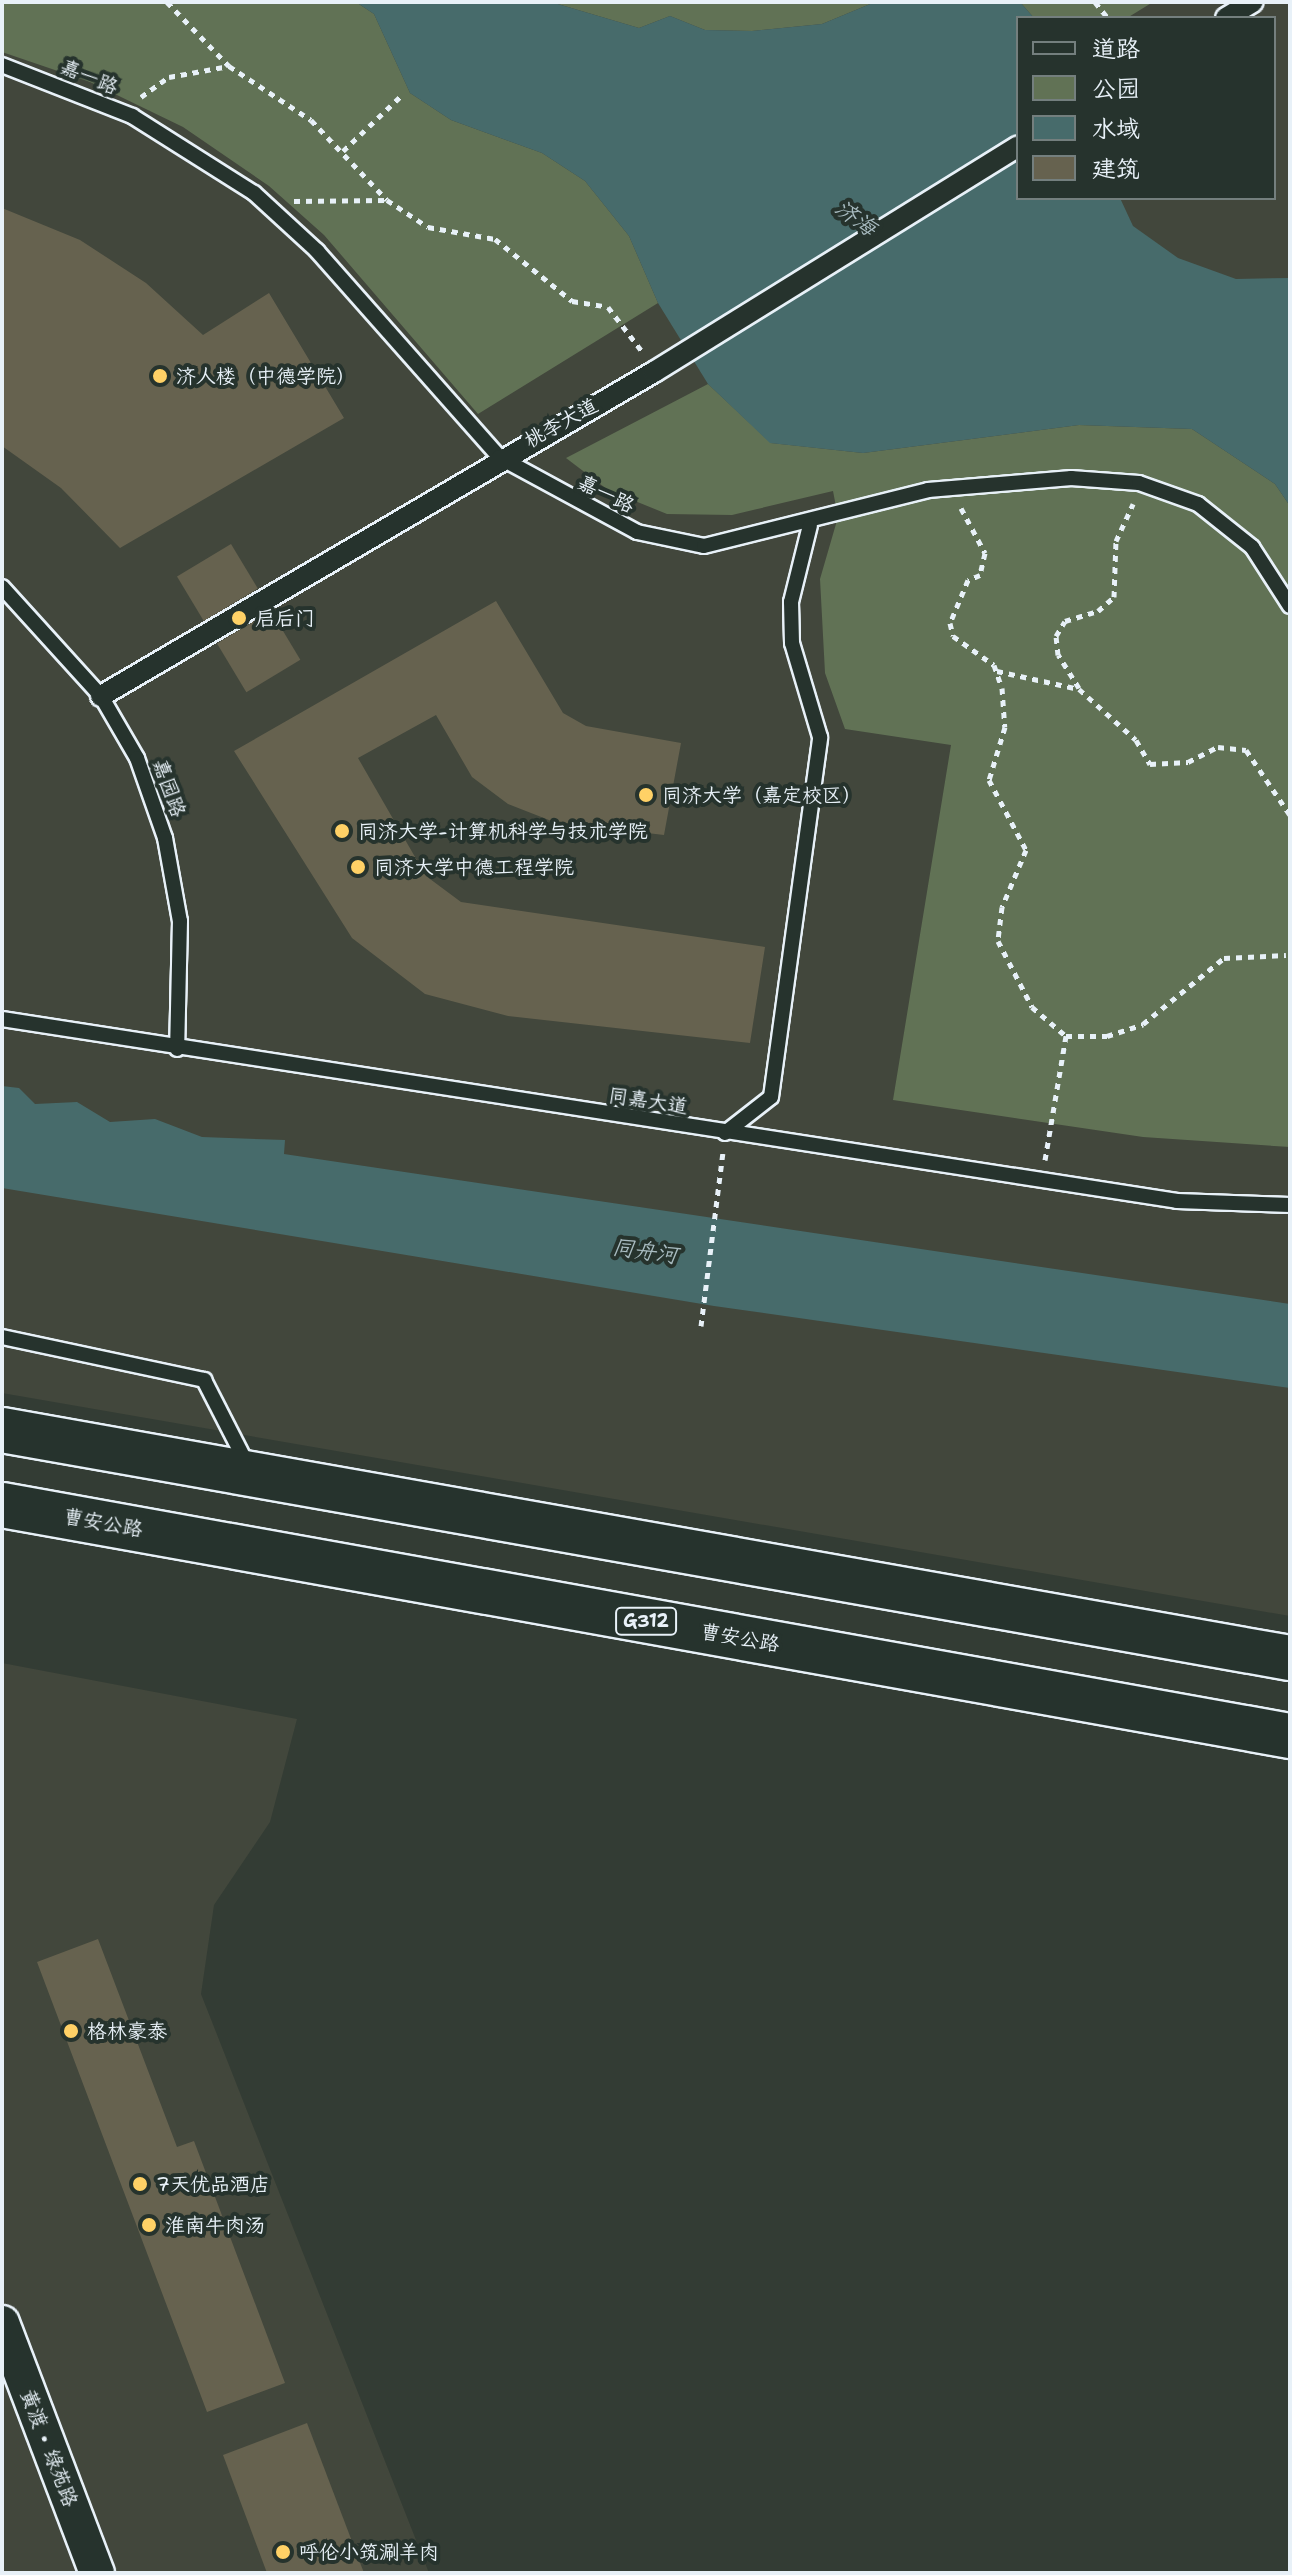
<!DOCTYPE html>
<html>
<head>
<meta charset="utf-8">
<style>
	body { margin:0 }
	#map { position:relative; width:1292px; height:2575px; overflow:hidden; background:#333c34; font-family:"Shantell Sans","LXGW WenKai TC",sans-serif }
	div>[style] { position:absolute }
	.built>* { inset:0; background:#42473c }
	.green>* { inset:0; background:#617255 }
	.water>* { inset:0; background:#476b6b }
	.building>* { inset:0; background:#66624f; transform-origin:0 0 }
	.path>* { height:5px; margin-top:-2.5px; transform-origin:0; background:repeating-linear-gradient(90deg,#e8f1f8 0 6px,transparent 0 12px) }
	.roads { filter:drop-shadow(2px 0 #e8f1f8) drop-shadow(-2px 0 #e8f1f8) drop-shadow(0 2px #e8f1f8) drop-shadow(0 -2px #e8f1f8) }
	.service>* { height:14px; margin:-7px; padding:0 7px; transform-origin:7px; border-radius:7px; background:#26332d }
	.pedestrian>* { height:20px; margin:-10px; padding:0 10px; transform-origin:10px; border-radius:10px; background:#26332d }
	.tertiary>* { height:34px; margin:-17px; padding:0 17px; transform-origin:17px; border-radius:17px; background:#26332d }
	.trunk>* { height:44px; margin:-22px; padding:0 22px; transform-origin:22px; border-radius:22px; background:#26332d }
	.dots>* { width:22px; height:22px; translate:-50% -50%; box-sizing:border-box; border:4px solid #26332d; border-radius:50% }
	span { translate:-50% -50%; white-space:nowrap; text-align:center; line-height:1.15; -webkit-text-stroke:8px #26332d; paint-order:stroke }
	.shield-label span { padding:2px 6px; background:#26332d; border:2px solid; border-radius:6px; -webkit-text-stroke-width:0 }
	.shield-label { font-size:18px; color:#e8f1f8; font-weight:700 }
	.street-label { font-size:20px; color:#e8f1f8 }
	.poi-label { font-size:20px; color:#e8f1f8 }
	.left { translate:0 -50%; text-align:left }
	.water-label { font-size:22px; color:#a8bbc0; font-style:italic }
	.frame { position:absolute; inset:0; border:4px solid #e8f1f8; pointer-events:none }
	.legend { position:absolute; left:1016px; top:16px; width:260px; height:184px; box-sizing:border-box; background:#26332d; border:2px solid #747f7e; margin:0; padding:10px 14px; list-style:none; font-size:24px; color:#e8f1f8 }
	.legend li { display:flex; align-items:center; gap:16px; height:40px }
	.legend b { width:40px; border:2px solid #747f7e }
</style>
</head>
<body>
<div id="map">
	<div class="built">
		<div style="clip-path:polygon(evenodd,2px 2px,1290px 2px,1290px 1616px,2px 1393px,2px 2px,1018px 18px,1274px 18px,1274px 198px,1018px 198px,1018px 18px)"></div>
		<div style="clip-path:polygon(2px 1663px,297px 1719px,270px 1822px,214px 1905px,201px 1994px,429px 2573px,2px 2573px)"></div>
	</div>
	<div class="green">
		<div style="clip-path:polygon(2px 2px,356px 2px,374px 14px,410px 93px,451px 120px,542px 153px,585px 181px,629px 236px,658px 303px,478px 414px,324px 235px,269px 186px,183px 127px,90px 82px,2px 52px)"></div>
		<div style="clip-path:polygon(551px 2px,875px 2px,822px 24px,752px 31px,705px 30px,670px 16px,639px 28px)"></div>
		<div style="clip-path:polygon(1020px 2px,1153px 2px,1127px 18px,1034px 18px)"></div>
		<div style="clip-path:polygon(708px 384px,771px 443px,863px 453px,1079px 425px,1192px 429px,1275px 484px,1290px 506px,1290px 1147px,1143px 1137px,893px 1100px,951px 745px,845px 729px,825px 673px,820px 579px,838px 517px,833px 491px,732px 515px,667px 514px,608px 490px,566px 458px)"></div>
	</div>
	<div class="water">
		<div style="clip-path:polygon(356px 2px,551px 2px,639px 28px,670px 16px,705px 30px,752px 31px,822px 24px,875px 2px,1020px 2px,1034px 18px,1018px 18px,1018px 198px,1120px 198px,1133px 226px,1178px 258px,1236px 279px,1290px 278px,1290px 506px,1275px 484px,1192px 429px,1079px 425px,863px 453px,770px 443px,708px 384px,658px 303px,629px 236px,585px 181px,542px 153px,451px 120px,410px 93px,374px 14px)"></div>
		<div style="clip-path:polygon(2px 1086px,19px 1088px,35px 1104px,77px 1102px,110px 1122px,155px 1119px,202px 1137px,285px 1140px,284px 1154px,1290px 1304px,1290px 1388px,714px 1306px,2px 1188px)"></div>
	</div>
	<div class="building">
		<div style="clip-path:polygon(2px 208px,80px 240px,146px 283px,203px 335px,269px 293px,344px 418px,120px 548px,61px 488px,2px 446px)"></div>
		<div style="left:231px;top:544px;width:52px;height:63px;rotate:59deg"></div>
		<div style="clip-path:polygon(496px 601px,563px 713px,586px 726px,681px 743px,664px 835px,554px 822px,508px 804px,472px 777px,436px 715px,358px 758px,426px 876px,461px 902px,765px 947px,750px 1043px,508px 1016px,425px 994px,352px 938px,234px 751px)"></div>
		<div style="left:271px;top:611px;width:57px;height:63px;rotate:59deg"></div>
		<div style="clip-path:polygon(98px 1939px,177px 2147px,194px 2141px,285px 2383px,207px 2412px,37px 1962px)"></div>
		<div style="clip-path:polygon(307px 2423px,364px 2573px,267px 2573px,223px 2455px)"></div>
	</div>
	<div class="path">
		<div style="left:167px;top:2px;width:89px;rotate:45.9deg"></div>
		<div style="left:229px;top:66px;width:98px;rotate:33.4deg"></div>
		<div style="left:311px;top:120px;width:110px;rotate:46.5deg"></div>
		<div style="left:387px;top:200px;width:49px;rotate:33.4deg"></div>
		<div style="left:428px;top:227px;width:68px;rotate:10.2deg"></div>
		<div style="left:495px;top:239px;width:99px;rotate:38.8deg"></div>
		<div style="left:572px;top:301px;width:36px;rotate:9deg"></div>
		<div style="left:608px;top:307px;width:59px;rotate:52.5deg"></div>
		<div style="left:1095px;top:2px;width:21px;rotate:51deg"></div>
		<div style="left:141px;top:97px;width:34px;rotate:-36deg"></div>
		<div style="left:169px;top:77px;width:61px;rotate:-10.4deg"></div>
		<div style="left:343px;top:151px;width:80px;rotate:-43.5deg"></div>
		<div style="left:294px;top:201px;width:93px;rotate:-0.6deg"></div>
		<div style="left:961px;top:508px;width:51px;rotate:61.9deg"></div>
		<div style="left:985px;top:553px;width:23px;rotate:103deg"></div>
		<div style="left:980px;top:575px;width:13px;rotate:157deg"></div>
		<div style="left:968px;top:580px;width:47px;rotate:112.7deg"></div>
		<div style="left:950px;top:623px;width:13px;rotate:77deg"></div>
		<div style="left:953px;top:636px;width:50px;rotate:35.3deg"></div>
		<div style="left:994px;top:665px;width:24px;rotate:71deg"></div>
		<div style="left:1002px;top:688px;width:39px;rotate:86deg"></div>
		<div style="left:1005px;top:727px;width:55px;rotate:106.8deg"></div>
		<div style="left:989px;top:780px;width:79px;rotate:62.1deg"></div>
		<div style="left:1026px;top:850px;width:62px;rotate:112.8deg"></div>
		<div style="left:1002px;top:907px;width:34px;rotate:97deg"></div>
		<div style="left:998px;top:941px;width:74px;rotate:62.7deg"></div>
		<div style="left:1032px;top:1007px;width:45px;rotate:40.5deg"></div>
		<div style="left:1066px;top:1036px;width:41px"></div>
		<div style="left:1107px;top:1036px;width:38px;rotate:-18deg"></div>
		<div style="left:1143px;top:1024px;width:104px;rotate:-39.2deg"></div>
		<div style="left:1224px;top:958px;width:62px;rotate:-2.8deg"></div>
		<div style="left:997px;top:671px;width:84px;rotate:12.4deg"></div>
		<div style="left:1079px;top:689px;width:76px;rotate:41.8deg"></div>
		<div style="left:1136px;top:740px;width:28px;rotate:60deg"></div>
		<div style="left:1150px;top:764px;width:38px;rotate:-3deg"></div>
		<div style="left:1188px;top:762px;width:34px;rotate:-27deg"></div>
		<div style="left:1218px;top:747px;width:28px;rotate:6deg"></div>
		<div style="left:1246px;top:750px;width:78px;rotate:55.9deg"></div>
		<div style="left:1079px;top:688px;width:39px;rotate:-122deg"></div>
		<div style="left:1058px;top:655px;width:19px;rotate:-96deg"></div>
		<div style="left:1056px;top:636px;width:17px;rotate:-59deg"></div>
		<div style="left:1065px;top:621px;width:34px;rotate:-17deg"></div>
		<div style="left:1098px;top:611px;width:21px;rotate:-41deg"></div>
		<div style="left:1114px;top:597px;width:56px;rotate:-88deg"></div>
		<div style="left:1116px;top:541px;width:41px;rotate:-65.3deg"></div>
		<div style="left:1045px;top:1160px;width:126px;rotate:-80.4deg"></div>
		<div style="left:701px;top:1326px;width:174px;rotate:-82.8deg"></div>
	</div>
	<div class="roads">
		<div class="service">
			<div style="left:2px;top:65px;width:140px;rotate:21.4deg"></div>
			<div style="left:132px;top:116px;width:144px;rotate:32.3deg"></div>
			<div style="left:254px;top:193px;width:86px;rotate:42.6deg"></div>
			<div style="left:317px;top:251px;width:275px;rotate:48.5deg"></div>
			<div style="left:499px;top:457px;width:157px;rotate:28.5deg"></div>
			<div style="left:637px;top:532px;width:68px;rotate:11.8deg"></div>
			<div style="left:704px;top:546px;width:231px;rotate:-14deg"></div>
			<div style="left:928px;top:490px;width:144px;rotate:-4.8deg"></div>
			<div style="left:1071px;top:478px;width:68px;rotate:4.2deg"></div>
			<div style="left:1139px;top:483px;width:63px;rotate:19.6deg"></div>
			<div style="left:1198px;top:504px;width:69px;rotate:38.5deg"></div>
			<div style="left:1252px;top:547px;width:70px;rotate:57.2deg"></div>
			<div style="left:2px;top:587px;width:147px;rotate:47.8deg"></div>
			<div style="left:101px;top:696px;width:72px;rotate:59.9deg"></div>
			<div style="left:137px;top:758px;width:85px;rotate:70.7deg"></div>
			<div style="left:165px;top:838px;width:84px;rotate:79.8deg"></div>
			<div style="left:180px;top:921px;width:128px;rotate:91.3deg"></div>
			<div style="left:2px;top:1019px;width:1189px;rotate:8.8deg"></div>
			<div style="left:1177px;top:1201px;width:113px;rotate:2deg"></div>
			<div style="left:725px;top:1133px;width:58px;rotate:-38deg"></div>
			<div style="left:771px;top:1097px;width:363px;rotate:-82.2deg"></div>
			<div style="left:820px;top:737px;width:98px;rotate:-106.6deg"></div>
			<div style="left:792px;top:643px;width:41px;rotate:-91.4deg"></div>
			<div style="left:791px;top:602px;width:79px;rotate:-76.1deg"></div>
			<div style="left:2px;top:1337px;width:207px;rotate:12deg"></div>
			<div style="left:204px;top:1380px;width:97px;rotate:62.9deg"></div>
		</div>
		<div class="pedestrian">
			<div style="left:1226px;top:18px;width:31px;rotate:-31deg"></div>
			<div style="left:101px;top:696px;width:641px;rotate:-30.37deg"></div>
			<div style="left:654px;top:372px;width:428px;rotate:-31.8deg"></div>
		</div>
		<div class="tertiary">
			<div style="left:2px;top:2323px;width:267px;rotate:69.2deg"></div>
		</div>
		<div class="trunk">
			<div style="left:2px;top:1430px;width:1308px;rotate:10.04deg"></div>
			<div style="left:2px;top:1505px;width:1309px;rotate:10.17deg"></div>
		</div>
	</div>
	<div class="dots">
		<div style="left:160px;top:376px;background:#ffd166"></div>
		<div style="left:239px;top:618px;background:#ffd166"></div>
		<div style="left:646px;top:795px;background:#ffd166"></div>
		<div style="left:342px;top:831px;background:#ffd166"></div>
		<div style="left:358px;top:867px;background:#ffd166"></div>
		<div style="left:71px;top:2031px;background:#ffd166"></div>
		<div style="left:140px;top:2184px;background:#ffd166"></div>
		<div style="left:149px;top:2225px;background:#ffd166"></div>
		<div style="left:283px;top:2552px;background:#ffd166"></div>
	</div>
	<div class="shield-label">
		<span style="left:646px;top:1621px">G312</span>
	</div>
	<div class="street-label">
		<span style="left:89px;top:77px;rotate:22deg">嘉一路</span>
		<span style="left:561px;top:423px;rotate:-29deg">桃李大道</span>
		<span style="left:606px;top:494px;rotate:26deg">嘉一路</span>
		<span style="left:169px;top:788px;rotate:70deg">嘉园路</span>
		<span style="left:648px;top:1101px;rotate:9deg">同嘉大道</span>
		<span style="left:103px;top:1523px;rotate:10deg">曹安公路</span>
		<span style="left:740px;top:1638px;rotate:10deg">曹安公路</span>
		<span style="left:49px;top:2448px;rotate:69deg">黄渡 • 绿苑路</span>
	</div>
	<div class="poi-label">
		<span class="left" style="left:176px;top:376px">济人楼（中德学院）</span>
		<span class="left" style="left:255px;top:618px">启后门</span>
		<span class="left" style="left:662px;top:795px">同济大学（嘉定校区）</span>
		<span class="left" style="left:358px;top:831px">同济大学-计算机科学与技术学院</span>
		<span class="left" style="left:374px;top:867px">同济大学中德工程学院</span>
		<span class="left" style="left:87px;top:2031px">格林豪泰</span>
		<span class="left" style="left:156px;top:2184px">7天优品酒店</span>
		<span class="left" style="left:165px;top:2225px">淮南牛肉汤</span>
		<span class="left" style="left:299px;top:2552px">呼伦小筑涮羊肉</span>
	</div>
	<div class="water-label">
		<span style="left:856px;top:218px;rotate:36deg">济海</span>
		<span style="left:645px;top:1251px;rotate:8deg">同舟河</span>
	</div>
	<div class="frame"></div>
	<ul class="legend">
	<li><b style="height:10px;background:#26332d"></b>道路</li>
	<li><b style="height:22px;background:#617255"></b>公园</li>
	<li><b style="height:22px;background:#476b6b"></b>水域</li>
	<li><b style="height:22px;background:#66624f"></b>建筑</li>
	</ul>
</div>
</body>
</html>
